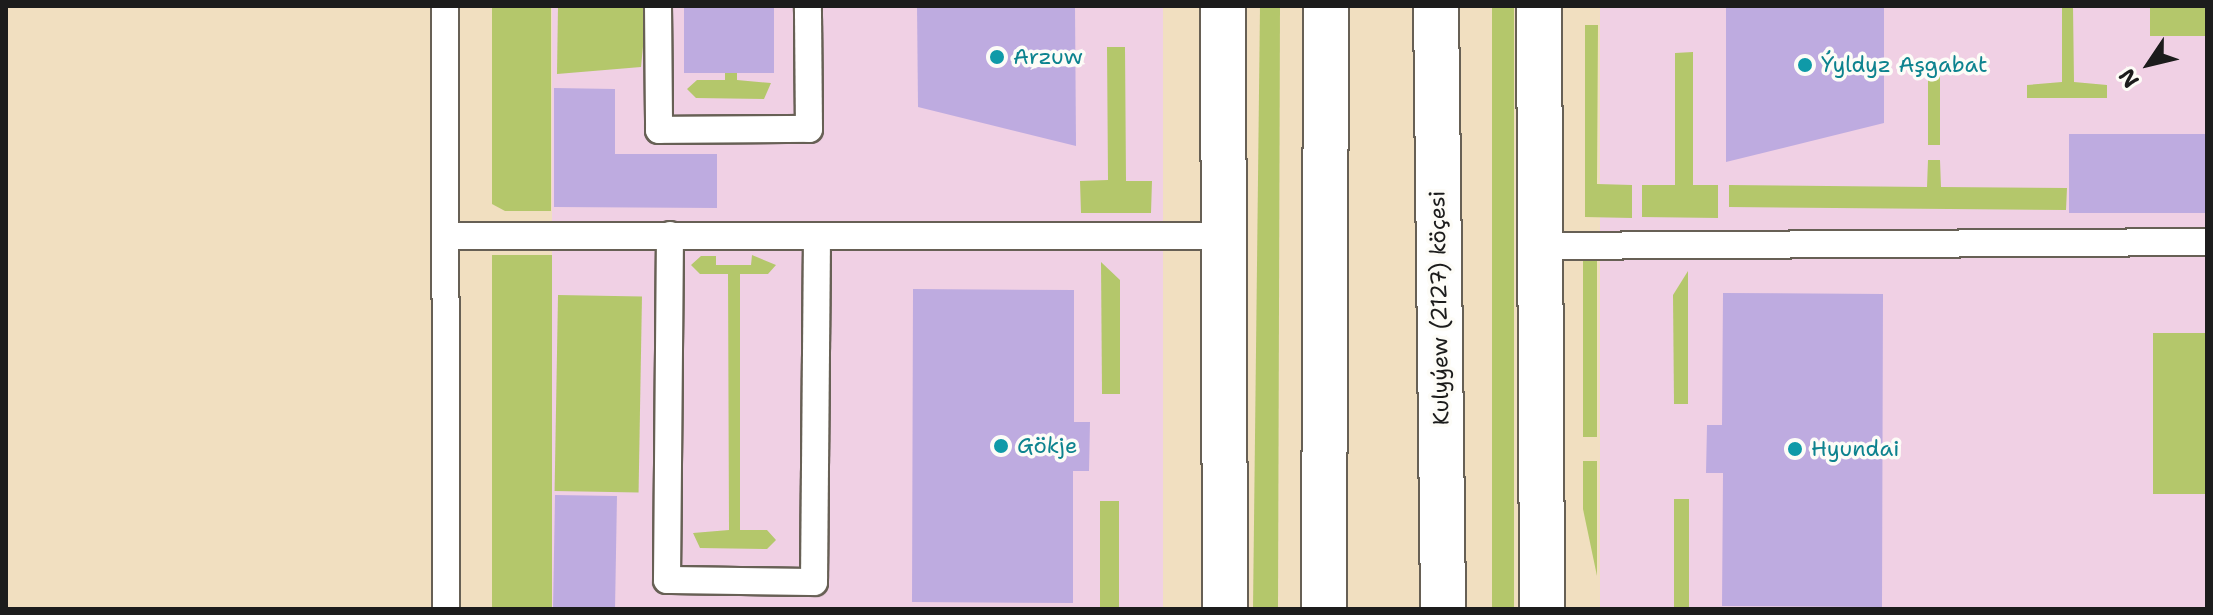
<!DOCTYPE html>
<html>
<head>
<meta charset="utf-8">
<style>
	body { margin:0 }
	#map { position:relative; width:2213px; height:615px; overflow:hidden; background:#f1dfc0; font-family:"Shantell Sans",sans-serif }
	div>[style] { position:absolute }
	.built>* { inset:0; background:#f0d0e4; transform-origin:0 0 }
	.green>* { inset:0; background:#b4c76b; transform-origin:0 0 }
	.building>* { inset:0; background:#beabe0; transform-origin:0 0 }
	.roads { filter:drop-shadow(2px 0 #676055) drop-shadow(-2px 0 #676055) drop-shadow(0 2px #676055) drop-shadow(0 -2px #676055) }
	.service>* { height:26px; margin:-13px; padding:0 13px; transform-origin:13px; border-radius:13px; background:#fff }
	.minor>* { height:44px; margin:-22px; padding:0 22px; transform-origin:22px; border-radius:22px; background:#fff }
	.trunk>* { height:44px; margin:-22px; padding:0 22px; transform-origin:22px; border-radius:22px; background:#fff }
	.dots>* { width:22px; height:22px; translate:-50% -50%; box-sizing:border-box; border:4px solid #fdfcf7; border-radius:50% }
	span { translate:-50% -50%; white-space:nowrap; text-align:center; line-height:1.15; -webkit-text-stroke:7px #fdfcf7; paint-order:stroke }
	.culture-label { font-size:22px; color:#0d838f }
	.left { translate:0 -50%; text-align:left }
	.street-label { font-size:22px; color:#1c1c1c }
	.frame { position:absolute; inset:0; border:8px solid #1c1c1c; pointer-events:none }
	.north { position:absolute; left:2109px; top:24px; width:80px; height:80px; -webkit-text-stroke:6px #fdfcf7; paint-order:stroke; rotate:235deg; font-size:22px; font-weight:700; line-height:32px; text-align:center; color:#1c1c1c }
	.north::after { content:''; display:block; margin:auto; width:28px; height:36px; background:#1c1c1c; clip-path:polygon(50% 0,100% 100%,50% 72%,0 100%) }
</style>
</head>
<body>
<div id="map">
	<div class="built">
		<div style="left:552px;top:6px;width:611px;height:603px"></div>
		<div style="left:1600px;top:6px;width:607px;height:603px"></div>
	</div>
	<div class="green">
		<div style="clip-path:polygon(492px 6px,551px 6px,551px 211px,505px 211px,492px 204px)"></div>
		<div style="clip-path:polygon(558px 6px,647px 6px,641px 67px,557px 74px)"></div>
		<div style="clip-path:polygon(725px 6px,737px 6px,737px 80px,771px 83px,764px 99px,696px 98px,687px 89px,697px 80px,725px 80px)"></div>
		<div style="clip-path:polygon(1260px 6px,1280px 6px,1278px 609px,1253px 609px)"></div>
		<div style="left:1492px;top:6px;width:22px;height:603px"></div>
		<div style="clip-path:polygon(2062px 6px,2073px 6px,2074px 82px,2107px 85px,2107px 98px,2027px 98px,2027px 85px,2062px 82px)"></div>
		<div style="left:2150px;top:6px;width:57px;height:30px"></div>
		<div style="clip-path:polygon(1585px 25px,1598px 25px,1597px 184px,1632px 185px,1632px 218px,1585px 217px)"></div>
		<div style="clip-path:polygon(1107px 47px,1125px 47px,1126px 181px,1152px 181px,1151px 213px,1081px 213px,1080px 181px,1108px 180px)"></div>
		<div style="clip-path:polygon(1693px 52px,1693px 185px,1718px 185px,1718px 218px,1642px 217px,1642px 185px,1675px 185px,1675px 53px)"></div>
		<div style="left:1928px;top:70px;width:12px;height:75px"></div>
		<div style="clip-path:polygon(1928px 160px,1940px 160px,1941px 187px,2067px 188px,2066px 210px,1729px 207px,1729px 185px,1927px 187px)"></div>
		<div style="left:492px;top:255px;width:60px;height:354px"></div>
		<div style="clip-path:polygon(752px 255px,776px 265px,768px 274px,740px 274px,740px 530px,767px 530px,776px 540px,767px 549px,700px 548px,693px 533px,729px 530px,728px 274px,700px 274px,691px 265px,701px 256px,716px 256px,716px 265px,751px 265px)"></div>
		<div style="left:1583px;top:261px;width:14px;height:176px"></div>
		<div style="clip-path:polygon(1101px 262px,1120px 280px,1120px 394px,1102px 394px)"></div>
		<div style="clip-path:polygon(1688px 271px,1688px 404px,1674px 404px,1673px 295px)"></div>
		<div style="left:558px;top:295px;width:84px;height:196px;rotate:1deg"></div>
		<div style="left:2153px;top:333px;width:54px;height:161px"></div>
		<div style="clip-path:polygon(1583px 461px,1597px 461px,1597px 576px,1583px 509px)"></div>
		<div style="left:1674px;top:499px;width:15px;height:110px"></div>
		<div style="left:1100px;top:501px;width:19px;height:108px"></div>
	</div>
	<div class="building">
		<div style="left:684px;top:6px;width:90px;height:67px"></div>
		<div style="clip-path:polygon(917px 6px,1075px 6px,1076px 146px,918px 107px)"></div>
		<div style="clip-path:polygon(1726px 6px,1884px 6px,1884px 123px,1726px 162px)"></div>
		<div style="clip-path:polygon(554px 88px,615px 89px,615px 154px,717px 154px,717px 208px,554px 207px)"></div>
		<div style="left:2069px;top:134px;width:138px;height:79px"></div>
		<div style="clip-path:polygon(913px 289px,1074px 290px,1074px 422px,1090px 422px,1089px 471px,1073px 471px,1073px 603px,912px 602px)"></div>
		<div style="clip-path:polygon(1723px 293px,1883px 294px,1882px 607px,1722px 606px,1723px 473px,1706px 473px,1707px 425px,1722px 425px)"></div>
		<div style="left:555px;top:495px;width:62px;height:114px;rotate:1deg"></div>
	</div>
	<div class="roads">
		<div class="service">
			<div style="left:445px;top:6px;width:603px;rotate:89.9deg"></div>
			<div style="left:658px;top:6px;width:124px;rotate:89.5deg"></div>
			<div style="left:659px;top:130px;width:150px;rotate:-0.4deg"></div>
			<div style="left:809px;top:129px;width:123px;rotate:-90.5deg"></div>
			<div style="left:670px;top:235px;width:345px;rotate:90.5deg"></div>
			<div style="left:667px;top:580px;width:147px;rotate:0.8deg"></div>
			<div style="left:814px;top:582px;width:346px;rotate:-89.5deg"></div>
			<div style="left:446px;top:236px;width:775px"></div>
			<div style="left:1540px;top:246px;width:667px;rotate:-0.34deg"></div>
		</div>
		<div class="minor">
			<div style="left:1223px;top:6px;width:603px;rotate:89.81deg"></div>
			<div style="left:1539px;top:6px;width:603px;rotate:89.71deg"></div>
		</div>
		<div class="trunk">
			<div style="left:1436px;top:6px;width:603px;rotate:89.33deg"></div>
			<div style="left:1324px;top:609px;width:603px;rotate:-89.81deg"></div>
		</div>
	</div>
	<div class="dots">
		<div style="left:997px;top:57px;background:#0f9aa8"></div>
		<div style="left:1805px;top:65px;background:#0f9aa8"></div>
		<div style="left:1001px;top:446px;background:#0f9aa8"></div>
		<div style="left:1795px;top:449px;background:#0f9aa8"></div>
	</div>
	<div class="culture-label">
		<span class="left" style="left:1013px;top:57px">Arzuw</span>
		<span class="left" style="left:1821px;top:65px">Ýyldyz Aşgabat</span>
		<span class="left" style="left:1017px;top:446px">Gökje</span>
		<span class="left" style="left:1811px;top:449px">Hyundai</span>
	</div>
	<div class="street-label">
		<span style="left:1439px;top:308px;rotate:-91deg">Kulyýew (2127) köçesi</span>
	</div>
	<div class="frame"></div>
	<div class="north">N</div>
</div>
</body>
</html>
